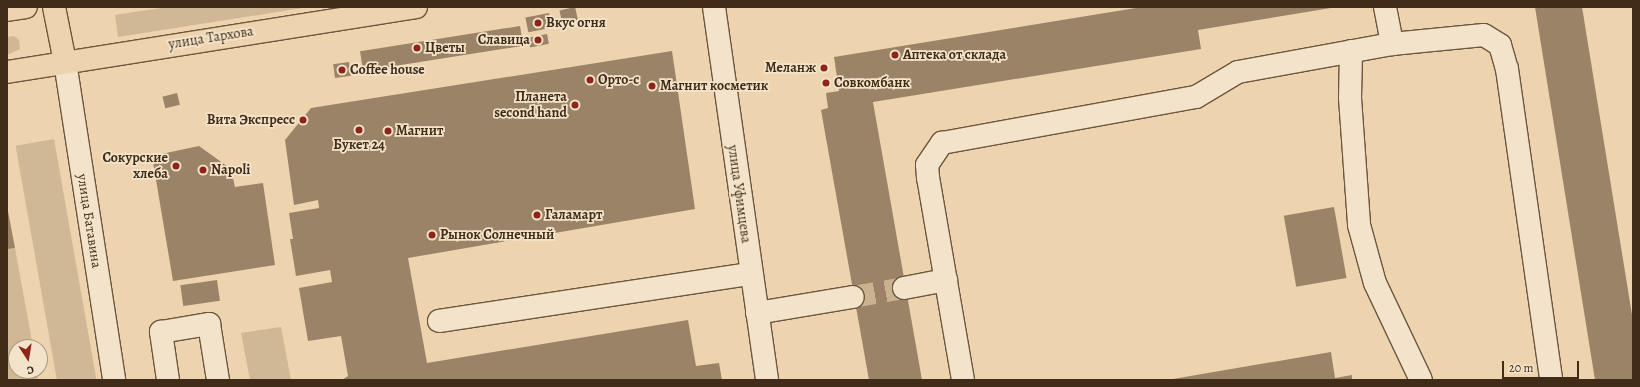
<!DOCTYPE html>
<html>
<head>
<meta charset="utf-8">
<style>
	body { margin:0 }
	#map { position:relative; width:1640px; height:387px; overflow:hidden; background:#edd4ae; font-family:Alegreya,serif }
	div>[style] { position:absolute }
	.green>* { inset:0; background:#d0b795; transform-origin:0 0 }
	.building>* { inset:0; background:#9a8366; transform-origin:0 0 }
	.minor-tunnel>* { height:22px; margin-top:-11px; transform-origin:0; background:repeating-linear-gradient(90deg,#cab290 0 22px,transparent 0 33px) }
	.roads { filter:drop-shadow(1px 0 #6b563e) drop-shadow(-1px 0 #6b563e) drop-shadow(0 1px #6b563e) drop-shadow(0 -1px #6b563e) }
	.minor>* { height:22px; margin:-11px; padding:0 11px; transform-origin:11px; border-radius:11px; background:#f3e3ca }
	.major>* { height:22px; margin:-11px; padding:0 11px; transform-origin:11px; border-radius:11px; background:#edd4ae }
	.dots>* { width:11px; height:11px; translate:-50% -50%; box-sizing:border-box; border:2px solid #f3e3ca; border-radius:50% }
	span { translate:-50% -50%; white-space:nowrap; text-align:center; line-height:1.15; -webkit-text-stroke:3.5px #f3e3ca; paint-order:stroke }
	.poi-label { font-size:14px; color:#402c19; font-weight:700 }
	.left { translate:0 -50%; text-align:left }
	.right { translate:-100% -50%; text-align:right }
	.street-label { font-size:14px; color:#402c19 }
	.frame { position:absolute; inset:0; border:8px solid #402c19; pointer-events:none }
	.north { position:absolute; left:8px; top:339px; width:40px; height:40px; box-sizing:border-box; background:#f3e3ca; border:1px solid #ab9a83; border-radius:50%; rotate:168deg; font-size:11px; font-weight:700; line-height:16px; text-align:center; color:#402c19 }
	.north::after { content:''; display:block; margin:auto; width:14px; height:18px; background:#8f2418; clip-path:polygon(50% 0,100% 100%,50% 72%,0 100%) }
	.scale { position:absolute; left:1502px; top:361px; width:77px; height:18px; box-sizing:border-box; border:2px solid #402c19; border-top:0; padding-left:5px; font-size:12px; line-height:14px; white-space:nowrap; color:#402c19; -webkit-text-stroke:3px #f3e3ca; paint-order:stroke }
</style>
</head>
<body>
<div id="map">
	<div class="green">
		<div style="clip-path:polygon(168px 7px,309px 7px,118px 37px,115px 15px)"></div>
		<div style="clip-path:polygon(14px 36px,19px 40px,20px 49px,7px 55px,7px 37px)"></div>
		<div style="left:54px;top:139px;width:244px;height:39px;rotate:80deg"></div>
		<div style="clip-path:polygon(15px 248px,33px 347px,16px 347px,16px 371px,36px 371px,38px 380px,7px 380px,7px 249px)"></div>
		<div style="clip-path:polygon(281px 327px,291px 380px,250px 380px,241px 333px)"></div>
	</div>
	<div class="building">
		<div style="left:575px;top:7px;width:13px;height:16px;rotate:77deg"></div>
		<div style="clip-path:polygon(1142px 7px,1331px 8px,1198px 30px,1201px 49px,873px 102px,922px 380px,869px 380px,821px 110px,828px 108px,826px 93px,839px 91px,834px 57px)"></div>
		<div style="clip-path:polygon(1535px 7px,1582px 7px,1633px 321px,1633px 380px,1595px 380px)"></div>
		<div style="left:549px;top:13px;width:15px;height:24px;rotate:79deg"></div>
		<div style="left:520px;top:26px;width:20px;height:162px;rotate:81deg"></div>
		<div style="left:547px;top:34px;width:10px;height:19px;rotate:79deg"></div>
		<div style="clip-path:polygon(672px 51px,695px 209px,408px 258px,427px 363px,688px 320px,696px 366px,719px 363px,722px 380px,342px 380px,348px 376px,341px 336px,308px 341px,299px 288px,332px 282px,330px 270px,296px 276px,290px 239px,293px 239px,289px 213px,319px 208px,318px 200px,294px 205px,285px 140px,311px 108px)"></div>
		<div style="left:349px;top:62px;width:14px;height:16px;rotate:82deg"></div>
		<div style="left:177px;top:93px;width:12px;height:15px;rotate:76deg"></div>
		<div style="clip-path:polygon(199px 146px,231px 169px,235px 187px,263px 183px,275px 265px,173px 281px,152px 156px)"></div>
		<div style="clip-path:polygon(7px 206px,15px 248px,7px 249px)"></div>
		<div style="left:1334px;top:207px;width:72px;height:51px;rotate:80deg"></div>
		<div style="left:217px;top:280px;width:21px;height:37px;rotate:82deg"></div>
		<div style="clip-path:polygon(1331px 352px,1335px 378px,1352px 375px,1352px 380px,1167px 380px)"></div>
	</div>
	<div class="minor-tunnel">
		<div style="left:853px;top:297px;width:52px;rotate:-10deg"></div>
	</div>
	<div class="roads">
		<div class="minor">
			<div style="left:714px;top:7px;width:377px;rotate:81.9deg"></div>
			<div style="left:1385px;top:7px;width:38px;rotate:79deg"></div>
			<div style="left:1351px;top:51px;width:47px;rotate:91.2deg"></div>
			<div style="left:1350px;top:98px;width:127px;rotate:85.9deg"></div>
			<div style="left:1359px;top:225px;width:60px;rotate:74.6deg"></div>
			<div style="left:1375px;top:283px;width:107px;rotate:64.6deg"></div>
			<div style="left:65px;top:62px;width:322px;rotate:81.2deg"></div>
			<div style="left:904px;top:288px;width:43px;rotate:-10.8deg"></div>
			<div style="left:757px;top:313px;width:97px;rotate:-9.5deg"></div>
			<div style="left:439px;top:321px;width:316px;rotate:-8.6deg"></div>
			<div style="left:168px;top:380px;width:49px;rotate:-98.3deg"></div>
			<div style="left:161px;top:332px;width:49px;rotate:-9.5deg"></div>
			<div style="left:209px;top:324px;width:57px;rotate:80.9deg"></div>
			<div style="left:963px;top:380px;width:205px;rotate:-99.8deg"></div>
			<div style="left:928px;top:178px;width:13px;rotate:-94deg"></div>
			<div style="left:927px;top:165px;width:27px;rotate:-56deg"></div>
			<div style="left:942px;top:143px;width:258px;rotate:-10.3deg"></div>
			<div style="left:1196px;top:97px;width:49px;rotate:-30.8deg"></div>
			<div style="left:1238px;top:72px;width:157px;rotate:-10.3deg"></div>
			<div style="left:1392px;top:44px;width:92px;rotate:-5.6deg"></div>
			<div style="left:1484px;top:35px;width:19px;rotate:32deg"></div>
			<div style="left:1500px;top:45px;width:25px;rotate:74deg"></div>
			<div style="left:1507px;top:69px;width:314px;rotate:81.9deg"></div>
		</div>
		<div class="major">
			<div style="left:54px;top:7px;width:56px;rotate:78.7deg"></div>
			<div style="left:7px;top:10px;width:19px;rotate:-9deg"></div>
			<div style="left:7px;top:72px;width:414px;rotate:-9deg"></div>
		</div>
	</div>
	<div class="dots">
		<div style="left:538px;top:23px;background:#8f2418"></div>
		<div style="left:538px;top:40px;background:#8f2418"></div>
		<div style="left:417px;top:48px;background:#8f2418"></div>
		<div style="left:895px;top:55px;background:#8f2418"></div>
		<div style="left:824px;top:68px;background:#8f2418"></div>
		<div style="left:342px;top:70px;background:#8f2418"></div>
		<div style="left:590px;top:80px;background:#8f2418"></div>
		<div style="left:826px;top:83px;background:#8f2418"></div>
		<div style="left:652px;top:86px;background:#8f2418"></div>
		<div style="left:575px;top:105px;background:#8f2418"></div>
		<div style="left:303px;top:120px;background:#8f2418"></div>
		<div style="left:359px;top:130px;background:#8f2418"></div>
		<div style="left:388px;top:131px;background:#8f2418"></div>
		<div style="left:176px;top:166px;background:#8f2418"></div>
		<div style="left:203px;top:170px;background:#8f2418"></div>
		<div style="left:537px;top:215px;background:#8f2418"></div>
		<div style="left:432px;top:235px;background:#8f2418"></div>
	</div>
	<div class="poi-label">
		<span class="left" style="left:546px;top:23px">Вкус огня</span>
		<span class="right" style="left:530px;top:40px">Славица</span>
		<span class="left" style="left:425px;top:48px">Цветы</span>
		<span class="left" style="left:903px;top:55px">Аптека от склада</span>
		<span class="right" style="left:816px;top:68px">Меланж</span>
		<span class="left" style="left:350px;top:70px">Coffee house</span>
		<span class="left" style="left:598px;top:80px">Орто-с</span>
		<span class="left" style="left:834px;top:83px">Совкомбанк</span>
		<span class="left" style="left:660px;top:86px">Магнит косметик</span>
		<span class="right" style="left:567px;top:105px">Планета<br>second hand</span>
		<span class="right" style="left:295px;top:120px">Вита Экспресс</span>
		<span class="left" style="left:396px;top:131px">Магнит</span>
		<span style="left:359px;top:145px">Букет 24</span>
		<span class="right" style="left:168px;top:166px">Сокурские<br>хлеба</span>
		<span class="left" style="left:211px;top:170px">Napoli</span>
		<span class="left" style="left:545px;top:215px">Галамарт</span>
		<span class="left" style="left:440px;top:235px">Рынок Солнечный</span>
	</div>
	<div class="street-label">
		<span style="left:211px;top:38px;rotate:-9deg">улица Тархова</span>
		<span style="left:739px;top:194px;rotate:82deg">улица Уфимцева</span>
		<span style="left:89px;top:221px;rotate:81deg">улица Батавина</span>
	</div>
	<div class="frame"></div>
	<div class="north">С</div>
	<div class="scale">20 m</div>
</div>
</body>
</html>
